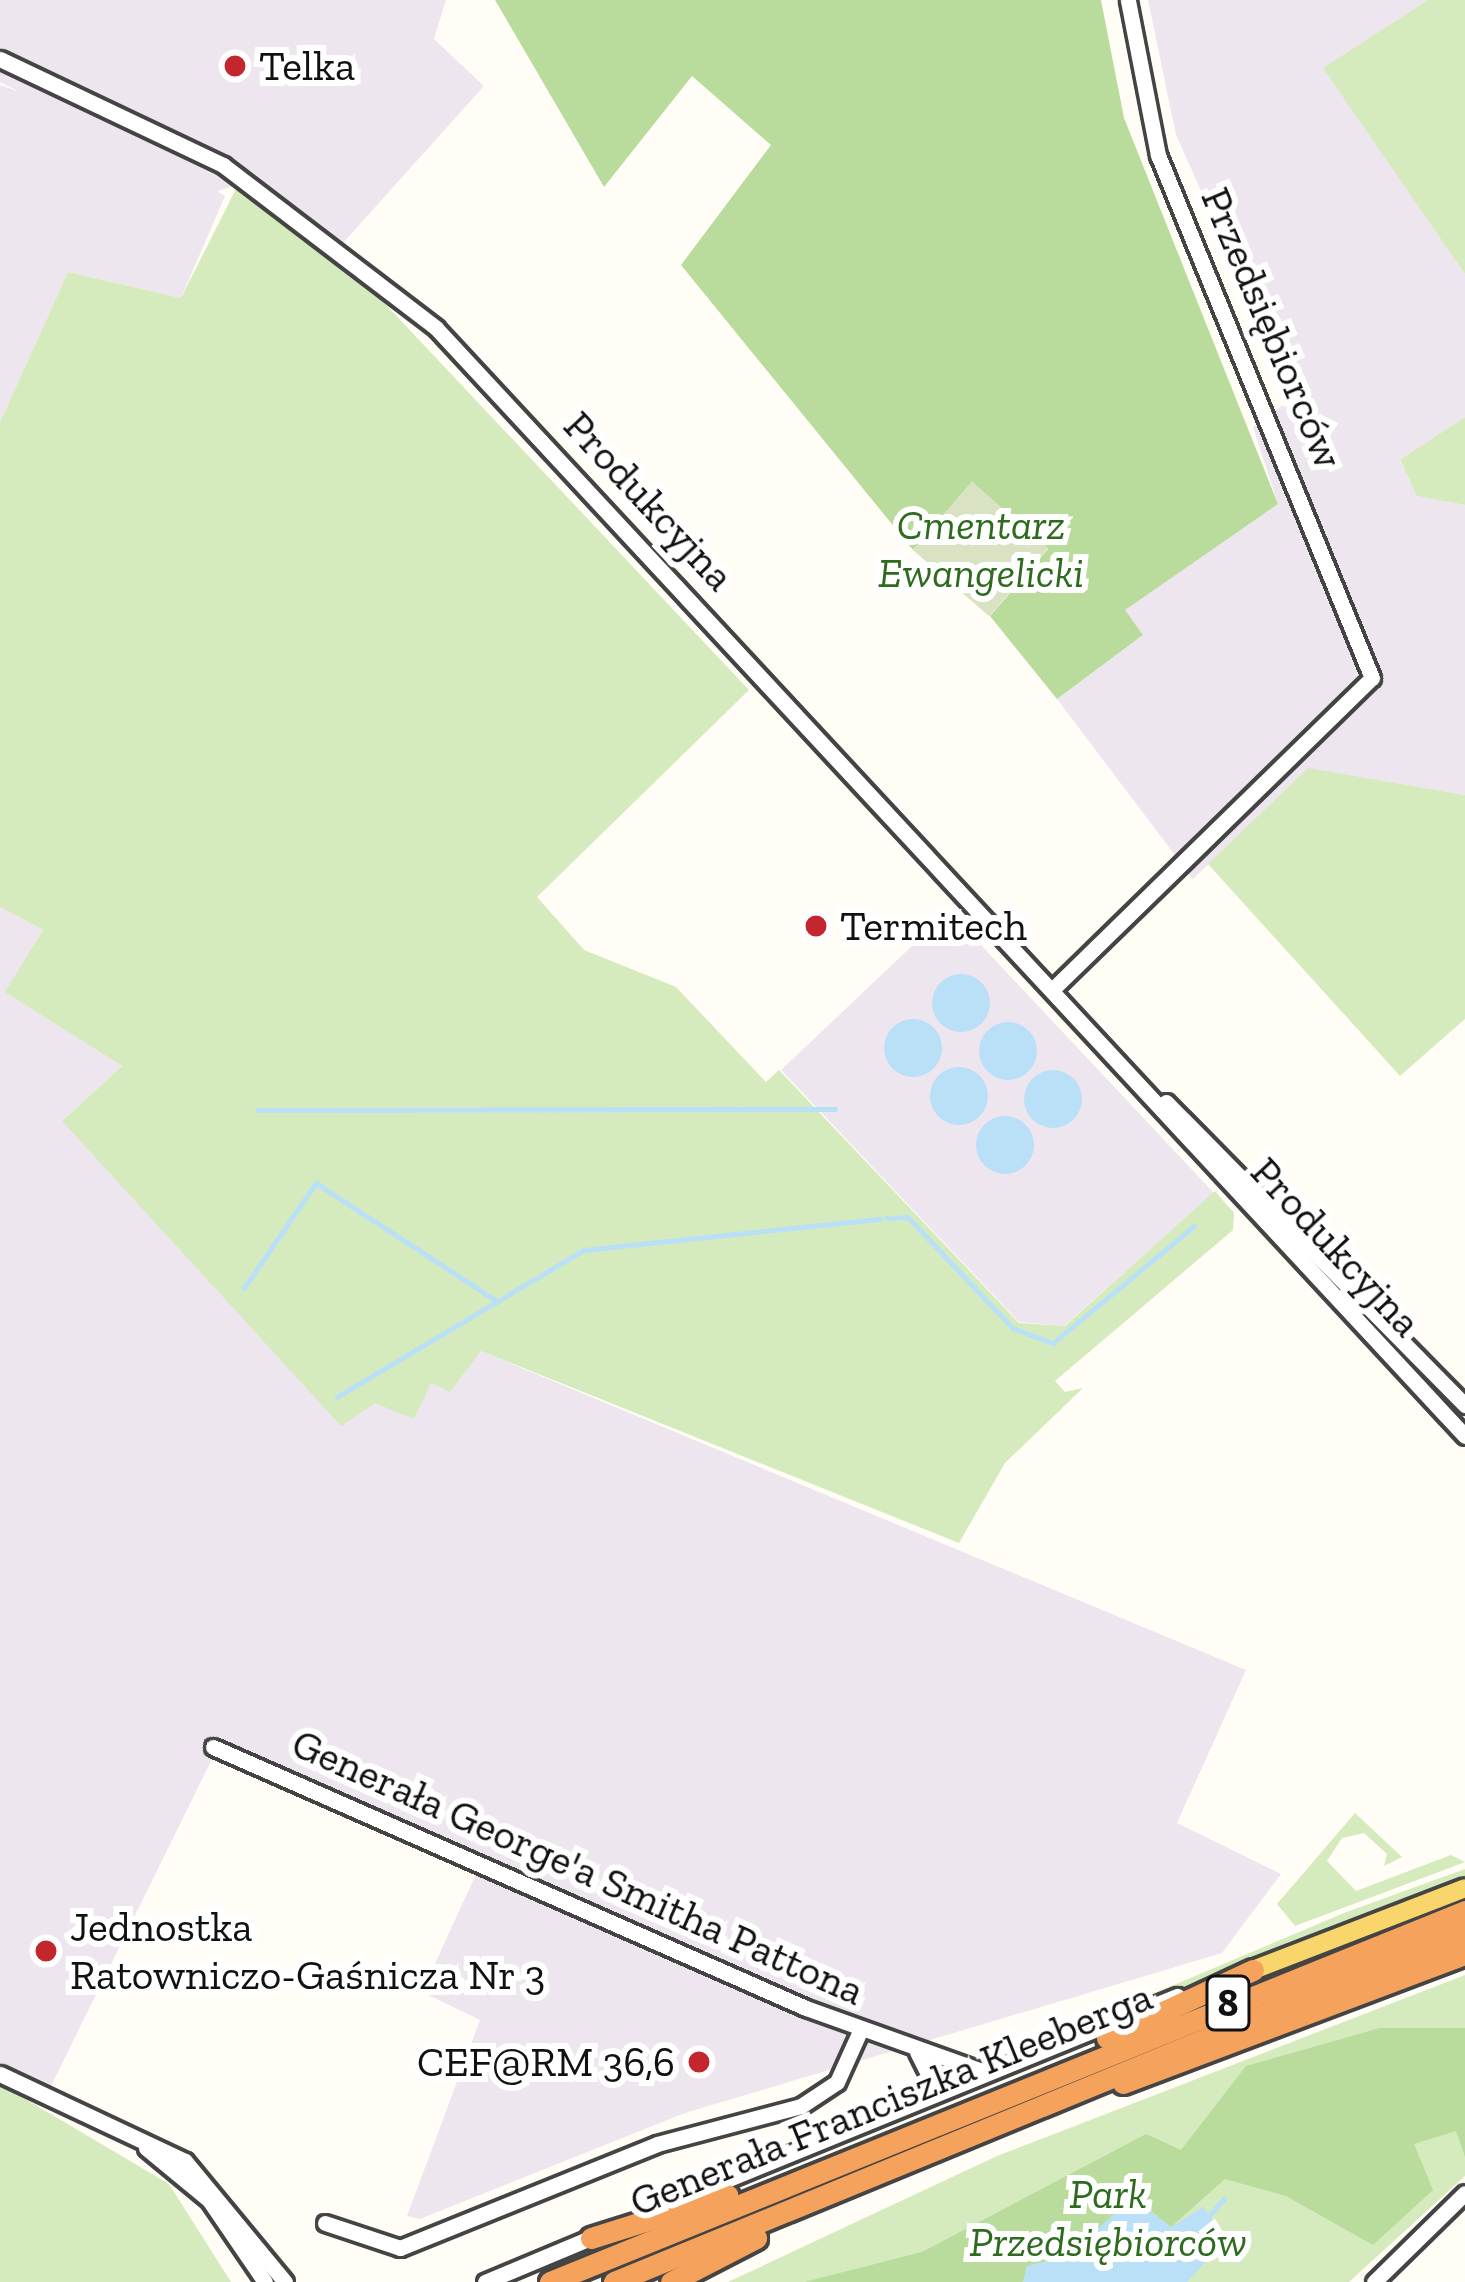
<!DOCTYPE html>
<html>
<head>
<meta charset="utf-8">
<style>
	body { margin:0 }
	#map { position:relative; width:1465px; height:2282px; overflow:hidden; background:#fffdf5; font-family:"Zilla Slab",serif }
	div>[style] { position:absolute }
	.industrial>* { inset:0; background:#eee6ef }
	.green>* { inset:0; background:#d5ebbd }
	.forest>* { inset:0; background:#b9dc9c }
	.cemetery>* { inset:0; background:#d9e3c4; transform-origin:0 0 }
	.water>* { inset:0; background:#b9e0f7 }
	.round { border-radius:50% }
	.stream>* { height:4.5px; margin:-2.25px; padding:0 2.25px; transform-origin:2.25px; border-radius:2.25px; background:#b9e0f7 }
	.roads { filter:drop-shadow(3px 0 #444) drop-shadow(-3px 0 #444) drop-shadow(0 3px #444) drop-shadow(0 -3px #444) }
	.minor>* { height:15px; margin:-7.5px; padding:0 7.5px; transform-origin:7.5px; border-radius:7.5px; background:#fff }
	.major>* { height:18px; margin:-9px; padding:0 9px; transform-origin:9px; border-radius:9px; background:#f9d66b }
	.highway>* { height:21px; margin:-10.5px; padding:0 10.5px; transform-origin:10.5px; border-radius:10.5px; background:#f5a25d }
	.dots>* { width:33px; height:33px; translate:-50% -50%; box-sizing:border-box; border:6px solid #fff; border-radius:50% }
	span { translate:-50% -50%; white-space:nowrap; text-align:center; line-height:1.15; -webkit-text-stroke:12px #fff; paint-order:stroke }
	.shield-label span { padding:3px 9px; background:#fff; border:3px solid; border-radius:9px; -webkit-text-stroke-width:0 }
	.shield-label { font-size:39px; color:#111; font-weight:700 }
	.poi-label { font-size:42px; color:#111 }
	.left { translate:0 -50%; text-align:left }
	.right { translate:-100% -50%; text-align:right }
	.street-label { font-size:42px; color:#111 }
	.park-label { font-size:42px; color:#2f6b1f; font-style:italic }
</style>
</head>
<body>
<div id="map">
	<div class="industrial">
		<div style="clip-path:polygon(0 0,446px 0,434px 39px,484px 86px,334px 253px,238px 185px,217px 191px,225px 196px,181px 298px,68px 272px,0 422px,0 85px,20px 92px,0 82px)"></div>
		<div style="clip-path:polygon(1148px 0,1465px 0,1465px 249px,1454px 257px,1465px 274px,1465px 417px,1400px 461px,1417px 495px,1465px 505px,1465px 795px,1308px 769px,1193px 879px,1057px 699px,1142px 636px,1124px 610px,1278px 504px,1253px 427px,1294px 397px,1176px 135px)"></div>
		<div style="clip-path:polygon(0 907px,43px 930px,6px 992px,122px 1066px,62px 1121px,375px 1403px,481px 1351px,1246px 1670px,1177px 1823px,1281px 1874px,1222px 1953px,685px 2113px,420px 2219px,407px 2216px,480px 2020px,422px 1992px,476px 1874px,214px 1755px,49px 2090px,0 2067px)"></div>
		<div style="clip-path:polygon(949px 911px,1214px 1193px,1064px 1326px,1019px 1322px,781px 1070px)"></div>
	</div>
	<div class="green">
		<div style="clip-path:polygon(1428px 0,1465px 0,1465px 274px,1323px 68px)"></div>
		<div style="clip-path:polygon(238px 185px,373px 291px,749px 690px,537px 897px,584px 950px,676px 987px,766px 1082px,779px 1070px,1019px 1323px,1065px 1326px,1215px 1191px,1234px 1213px,1233px 1230px,1055px 1381px,1065px 1392px,1083px 1388px,1005px 1463px,959px 1543px,481px 1351px,450px 1392px,431px 1383px,414px 1419px,375px 1403px,341px 1426px,62px 1121px,122px 1066px,5px 992px,43px 930px,0 907px,0 422px,68px 272px,181px 298px)"></div>
		<div style="clip-path:polygon(1465px 417px,1465px 505px,1417px 496px,1400px 460px)"></div>
		<div style="clip-path:polygon(1308px 768px,1465px 795px,1465px 1019px,1400px 1076px,1208px 864px)"></div>
		<div style="clip-path:polygon(1355px 1813px,1402px 1857px,1384px 1866px,1387px 1854px,1364px 1833px,1342px 1838px,1327px 1861px,1356px 1891px,1451px 1855px,1465px 1862px,1295px 1926px,1277px 1904px)"></div>
		<div style="clip-path:polygon(1465px 1869px,1465px 1877px,994px 2061px,1344px 1913px)"></div>
		<div style="clip-path:polygon(1465px 1975px,1465px 2176px,1349px 2282px,728px 2282px,997px 2156px)"></div>
		<div style="clip-path:polygon(0 2084px,169px 2184px,231px 2282px,0 2282px)"></div>
	</div>
	<div class="forest">
		<div style="clip-path:polygon(495px 0,1101px 0,1124px 118px,1278px 504px,1125px 610px,1143px 635px,1057px 699px,990px 616px,1048px 549px,972px 482px,913px 550px,681px 265px,771px 145px,692px 76px,604px 187px)"></div>
		<div style="clip-path:polygon(1380px 2028px,1465px 2028px,1465px 2157px,1456px 2131px,1414px 2144px,1433px 2190px,1373px 2245px,1286px 2196px,1225px 2179px,1171px 2227px,1151px 2211px,1115px 2214px,1068px 2256px,1027px 2266px,1023px 2282px,804px 2282px,922px 2252px,1146px 2134px,1181px 2150px,1246px 2066px)"></div>
	</div>
	<div class="cemetery">
		<div style="left:972px;top:482px;width:101px;height:90px;rotate:41deg"></div>
	</div>
	<div class="water">
		<div class="round" style="left:932px;top:974px;width:58px;height:58px"></div>
		<div class="round" style="left:884px;top:1019px;width:58px;height:58px"></div>
		<div class="round" style="left:979px;top:1022px;width:58px;height:58px"></div>
		<div class="round" style="left:930px;top:1067px;width:58px;height:58px"></div>
		<div class="round" style="left:1024px;top:1070px;width:58px;height:58px"></div>
		<div class="round" style="left:976px;top:1116px;width:58px;height:58px"></div>
		<div style="clip-path:polygon(1203px 2207px,1227px 2239px,1187px 2282px,1023px 2282px,1027px 2266px,1068px 2256px,1114px 2214px,1150px 2211px,1171px 2227px)"></div>
	</div>
	<div class="stream">
		<div style="left:258px;top:1110px;width:577px;rotate:-0.1deg"></div>
		<div style="left:887px;top:1218px;width:21px;rotate:-3deg"></div>
		<div style="left:908px;top:1217px;width:153px;rotate:46.6deg"></div>
		<div style="left:1013px;top:1328px;width:43px;rotate:20.6deg"></div>
		<div style="left:1053px;top:1343px;width:183px;rotate:-39.7deg"></div>
		<div style="left:244px;top:1288px;width:127px;rotate:-55.6deg"></div>
		<div style="left:316px;top:1183px;width:216px;rotate:33.1deg"></div>
		<div style="left:337px;top:1397px;width:287px;rotate:-30.8deg"></div>
		<div style="left:584px;top:1250px;width:298px;rotate:-6deg"></div>
		<div style="left:1206px;top:2219px;width:27px;rotate:-48deg"></div>
	</div>
	<div class="roads">
		<div class="minor">
			<div style="left:0;top:59px;width:247px;rotate:25.4deg"></div>
			<div style="left:223px;top:165px;width:268px;rotate:37.4deg"></div>
			<div style="left:436px;top:328px;width:1512px;rotate:47.12deg"></div>
			<div style="left:1056px;top:986px;width:441px;rotate:-44.3deg"></div>
			<div style="left:1372px;top:678px;width:565px;rotate:-112.25deg"></div>
			<div style="left:1158px;top:155px;width:158px;rotate:-101deg"></div>
			<div style="left:1166px;top:1102px;width:426px;rotate:45.4deg"></div>
			<div style="left:213px;top:1747px;width:648px;rotate:23.76deg"></div>
			<div style="left:806px;top:2008px;width:190px;rotate:19.7deg"></div>
			<div style="left:917px;top:2052px;width:45px;rotate:63.4deg"></div>
			<div style="left:0;top:2074px;width:204px;rotate:25.2deg"></div>
			<div style="left:185px;top:2161px;width:157px;rotate:50.4deg"></div>
			<div style="left:146px;top:2148px;width:82px;rotate:39.5deg"></div>
			<div style="left:209px;top:2200px;width:99px;rotate:55.7deg"></div>
			<div style="left:655px;top:2209px;width:564px;rotate:-22.2deg"></div>
			<div style="left:325px;top:2223px;width:79px;rotate:18.4deg"></div>
			<div style="left:400px;top:2248px;width:277px;rotate:-22deg"></div>
			<div style="left:657px;top:2144px;width:149px;rotate:-14.8deg"></div>
			<div style="left:801px;top:2106px;width:43px;rotate:-33.7deg"></div>
			<div style="left:837px;top:2082px;width:56px;rotate:-65.7deg"></div>
			<div style="left:485px;top:2282px;width:125px;rotate:-22.7deg"></div>
			<div style="left:1374px;top:2282px;width:127px;rotate:-44.4deg"></div>
		</div>
		<div class="major">
			<div style="left:1253px;top:1970px;width:227px;rotate:-21.1deg"></div>
		</div>
		<div class="highway">
			<div style="left:1107px;top:2038px;width:161px;rotate:-25deg"></div>
			<div style="left:1123px;top:2083px;width:366px;rotate:-20.7deg"></div>
			<div style="left:591px;top:2238px;width:143px;rotate:-17.5deg"></div>
			<div style="left:550px;top:2282px;width:987px;rotate:-22.07deg"></div>
			<div style="left:614px;top:2282px;width:920px;rotate:-22.36deg"></div>
			<div style="left:671px;top:2282px;width:96px;rotate:-27.4deg"></div>
		</div>
	</div>
	<div class="dots">
		<div style="left:235px;top:66px;background:#c4262e"></div>
		<div style="left:816px;top:926px;background:#c4262e"></div>
		<div style="left:46px;top:1951px;background:#c4262e"></div>
		<div style="left:699px;top:2062px;background:#c4262e"></div>
	</div>
	<div class="shield-label">
		<span style="left:1228px;top:2003px">8</span>
	</div>
	<div class="poi-label">
		<span class="left" style="left:259px;top:66px">Telka</span>
		<span class="left" style="left:840px;top:926px">Termitech</span>
		<span class="left" style="left:70px;top:1951px">Jednostka<br>Ratowniczo-Gaśnicza Nr 3</span>
		<span class="right" style="left:675px;top:2062px">CEF@RM 36,6</span>
	</div>
	<div class="street-label">
		<span style="left:1272px;top:328px;rotate:67deg">Przedsiębiorców</span>
		<span style="left:649px;top:501px;rotate:47deg">Produkcyjna</span>
		<span style="left:1336px;top:1247px;rotate:47deg">Produkcyjna</span>
		<span style="left:578px;top:1867px;rotate:24deg">Generała George'a Smitha Pattona</span>
		<span style="left:891px;top:2099px;rotate:-22deg">Generała Franciszka Kleeberga</span>
	</div>
	<div class="park-label">
		<span style="left:981px;top:549px">Cmentarz<br>Ewangelicki</span>
		<span style="left:1108px;top:2218px">Park<br>Przedsiębiorców</span>
	</div>
</div>
</body>
</html>
